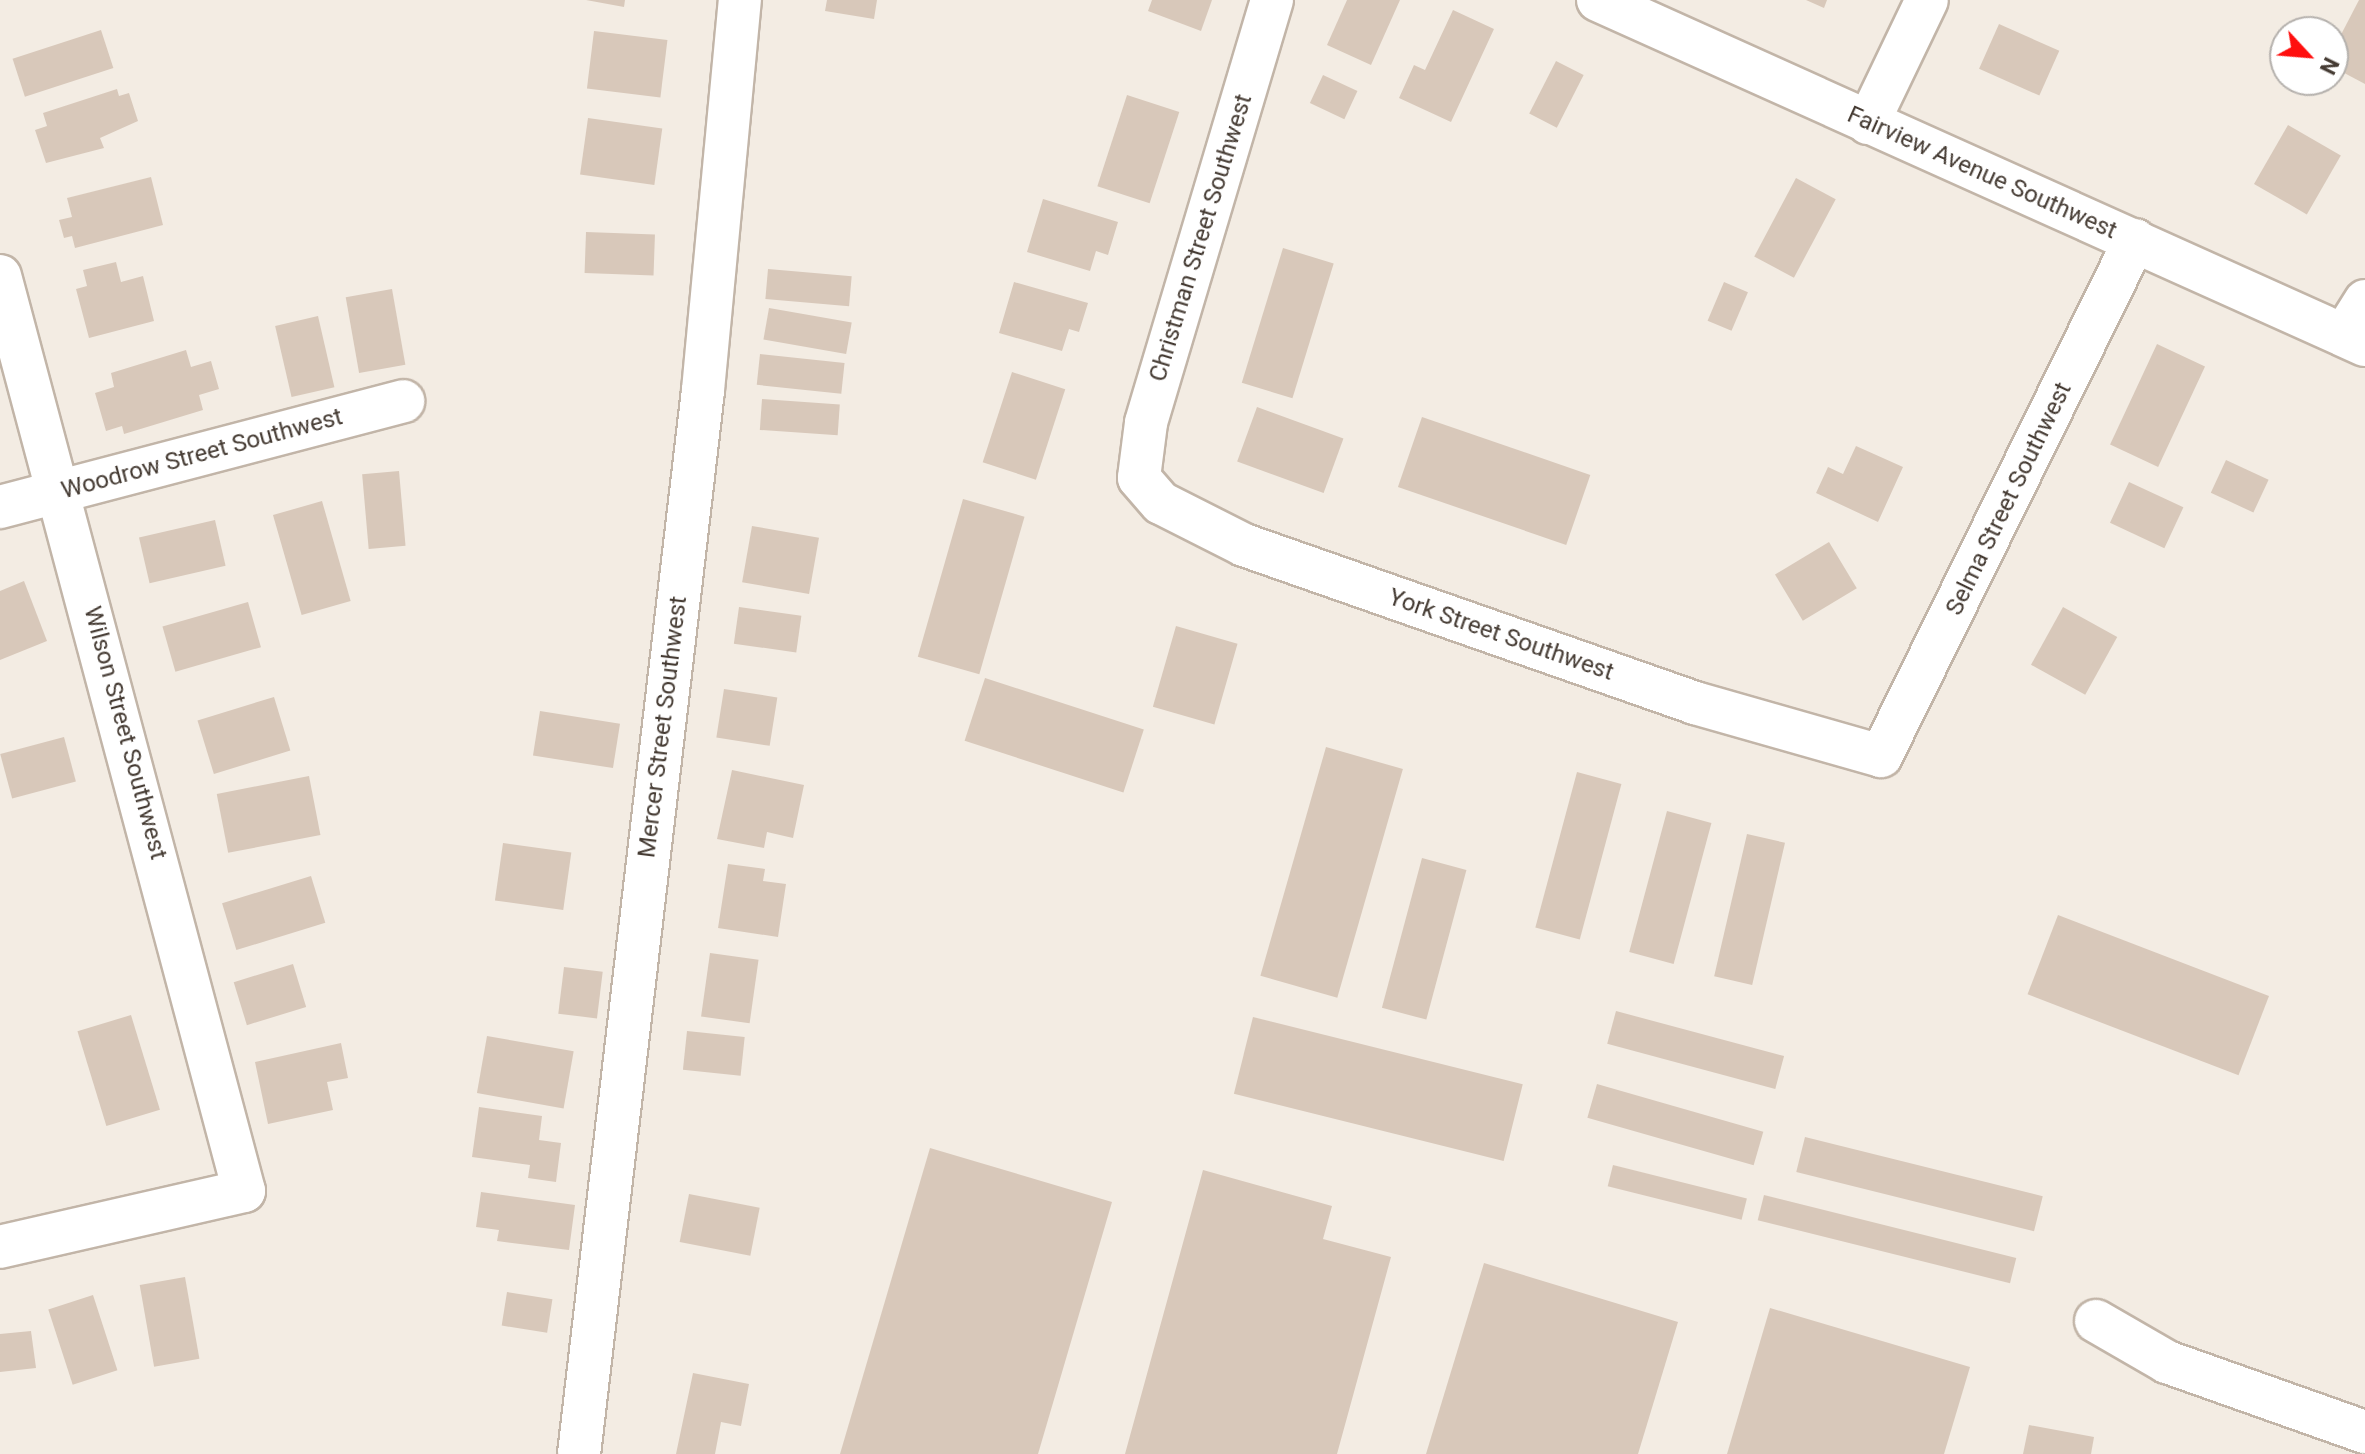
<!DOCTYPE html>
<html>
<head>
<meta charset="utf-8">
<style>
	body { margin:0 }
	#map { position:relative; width:2365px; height:1454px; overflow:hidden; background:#f3ece3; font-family:Roboto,sans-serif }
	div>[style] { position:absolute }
	.building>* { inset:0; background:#d8c8ba; transform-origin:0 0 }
	.roads { filter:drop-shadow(2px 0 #c2b5a8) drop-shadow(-2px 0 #c2b5a8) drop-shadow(0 2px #c2b5a8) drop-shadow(0 -2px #c2b5a8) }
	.minor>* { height:42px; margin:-21px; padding:0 21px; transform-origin:21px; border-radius:21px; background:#fff }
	span { translate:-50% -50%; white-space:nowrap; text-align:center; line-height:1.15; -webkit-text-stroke:7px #fff; paint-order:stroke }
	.street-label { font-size:24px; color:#453b33 }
	.north { position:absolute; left:2269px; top:16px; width:80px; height:80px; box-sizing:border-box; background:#fff; border:2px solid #b5b1ad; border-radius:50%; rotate:116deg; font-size:22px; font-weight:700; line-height:32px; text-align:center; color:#453b33 }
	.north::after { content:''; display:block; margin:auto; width:28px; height:36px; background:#ff0f0e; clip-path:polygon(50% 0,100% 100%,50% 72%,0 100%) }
</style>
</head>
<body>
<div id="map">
	<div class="building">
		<div style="clip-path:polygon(586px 0,625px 0,624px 7px)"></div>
		<div style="clip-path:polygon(827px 0,877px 0,874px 19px,825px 11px)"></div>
		<div style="clip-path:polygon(1152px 0,1212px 0,1201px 31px,1148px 11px)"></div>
		<div style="clip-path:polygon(1347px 0,1400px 0,1371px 65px,1327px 45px)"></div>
		<div style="clip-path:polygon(1806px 0,1827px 0,1824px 8px)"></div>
		<div style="clip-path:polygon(2359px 0,2365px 0,2365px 84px,2333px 67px,2333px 50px)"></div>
		<div style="clip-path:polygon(1453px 10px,1494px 29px,1451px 122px,1399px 98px,1414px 65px,1425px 70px)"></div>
		<div style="left:1999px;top:24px;width:66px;height:49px;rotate:24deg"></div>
		<div style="left:101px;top:30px;width:40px;height:93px;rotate:72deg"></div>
		<div style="left:594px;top:31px;width:74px;height:58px;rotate:7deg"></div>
		<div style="left:1556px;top:61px;width:31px;height:59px;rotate:27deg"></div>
		<div style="left:1323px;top:75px;width:38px;height:31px;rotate:25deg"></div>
		<div style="clip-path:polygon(117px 89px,119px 96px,129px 93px,138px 121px,100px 138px,104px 148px,46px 163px,35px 130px,47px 126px,43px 113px)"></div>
		<div style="left:1127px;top:95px;width:55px;height:96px;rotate:18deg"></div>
		<div style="left:588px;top:118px;width:75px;height:57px;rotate:8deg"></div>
		<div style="left:2288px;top:125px;width:61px;height:68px;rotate:30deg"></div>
		<div style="clip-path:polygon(151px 177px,163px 225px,75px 248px,72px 236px,64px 238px,59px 220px,72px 217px,67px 198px)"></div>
		<div style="left:1796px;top:178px;width:45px;height:89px;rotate:28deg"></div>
		<div style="clip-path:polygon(1043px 199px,1118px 222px,1108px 255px,1096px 251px,1090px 271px,1027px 252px)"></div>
		<div style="left:586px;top:232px;width:69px;height:41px;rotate:2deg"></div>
		<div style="left:1283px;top:248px;width:53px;height:141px;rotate:17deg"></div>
		<div style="clip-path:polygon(116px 262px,121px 282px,143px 276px,154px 321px,89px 338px,76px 289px,87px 286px,83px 270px)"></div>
		<div style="left:768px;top:269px;width:84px;height:30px;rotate:5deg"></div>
		<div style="clip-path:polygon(1014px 282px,1088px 303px,1079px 332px,1069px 329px,1062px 351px,999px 333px)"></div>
		<div style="left:1724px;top:282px;width:26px;height:42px;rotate:23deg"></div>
		<div style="left:392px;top:289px;width:77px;height:47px;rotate:80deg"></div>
		<div style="left:769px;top:308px;width:84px;height:32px;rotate:10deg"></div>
		<div style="left:318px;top:316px;width:73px;height:44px;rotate:77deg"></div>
		<div style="left:2157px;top:344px;width:53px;height:111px;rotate:25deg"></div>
		<div style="clip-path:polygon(186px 350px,191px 367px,211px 361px,219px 389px,199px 395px,203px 410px,124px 434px,122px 426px,106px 431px,95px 393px,114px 387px,111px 373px)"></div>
		<div style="left:760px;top:354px;width:85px;height:31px;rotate:6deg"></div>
		<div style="left:1012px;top:372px;width:56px;height:95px;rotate:18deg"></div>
		<div style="left:762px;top:399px;width:78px;height:31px;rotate:4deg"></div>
		<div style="left:1257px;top:407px;width:92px;height:58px;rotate:20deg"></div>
		<div style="left:1422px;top:417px;width:178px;height:74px;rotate:19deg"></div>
		<div style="clip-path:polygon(1856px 446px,1903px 467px,1878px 522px,1816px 493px,1828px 467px,1843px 474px)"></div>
		<div style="left:2226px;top:460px;width:47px;height:36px;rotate:25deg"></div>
		<div style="left:399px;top:471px;width:75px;height:37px;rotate:85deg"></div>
		<div style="left:2129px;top:482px;width:60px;height:45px;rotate:25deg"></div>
		<div style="left:963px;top:499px;width:64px;height:164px;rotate:16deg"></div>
		<div style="left:322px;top:501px;width:104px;height:51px;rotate:74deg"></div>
		<div style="left:215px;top:520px;width:47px;height:78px;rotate:77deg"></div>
		<div style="left:752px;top:526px;width:68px;height:57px;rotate:10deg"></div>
		<div style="left:1829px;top:542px;width:54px;height:63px;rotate:59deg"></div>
		<div style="clip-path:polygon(24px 581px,47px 641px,0 660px,0 591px)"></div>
		<div style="left:248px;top:602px;width:47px;height:89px;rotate:74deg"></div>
		<div style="left:739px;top:607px;width:63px;height:37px;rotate:8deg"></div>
		<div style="left:2063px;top:607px;width:62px;height:66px;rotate:29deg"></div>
		<div style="left:1176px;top:626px;width:64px;height:84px;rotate:16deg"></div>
		<div style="left:985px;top:678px;width:167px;height:66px;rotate:18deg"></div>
		<div style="left:724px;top:689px;width:54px;height:49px;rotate:9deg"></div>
		<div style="left:274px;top:697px;width:56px;height:80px;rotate:73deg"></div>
		<div style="left:540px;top:711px;width:81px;height:45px;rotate:9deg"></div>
		<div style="left:64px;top:737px;width:46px;height:66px;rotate:75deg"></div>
		<div style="left:1326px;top:747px;width:80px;height:238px;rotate:16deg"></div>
		<div style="clip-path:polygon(732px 770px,804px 785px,793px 838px,767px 832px,764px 848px,717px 839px)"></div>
		<div style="left:1577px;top:772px;width:46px;height:161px;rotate:15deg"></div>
		<div style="left:309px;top:776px;width:60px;height:94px;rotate:79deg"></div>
		<div style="left:1667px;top:811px;width:46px;height:146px;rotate:15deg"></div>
		<div style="left:1747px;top:834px;width:39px;height:146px;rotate:13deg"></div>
		<div style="left:503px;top:843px;width:69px;height:58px;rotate:8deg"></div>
		<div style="left:1422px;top:858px;width:46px;height:155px;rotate:15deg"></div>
		<div style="clip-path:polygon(728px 864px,765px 869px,763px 881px,786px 884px,778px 937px,718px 928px)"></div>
		<div style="left:311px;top:876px;width:49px;height:93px;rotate:73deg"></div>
		<div style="left:2058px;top:915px;width:226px;height:85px;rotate:21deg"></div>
		<div style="left:710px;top:953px;width:49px;height:64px;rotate:8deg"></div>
		<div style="left:293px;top:964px;width:45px;height:62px;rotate:73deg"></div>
		<div style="left:564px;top:967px;width:39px;height:47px;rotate:7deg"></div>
		<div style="left:1616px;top:1011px;width:174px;height:34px;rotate:15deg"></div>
		<div style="left:131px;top:1015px;width:99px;height:56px;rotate:73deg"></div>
		<div style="left:1253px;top:1017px;width:278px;height:79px;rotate:14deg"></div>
		<div style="left:687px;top:1031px;width:58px;height:39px;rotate:6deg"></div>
		<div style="left:487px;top:1036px;width:88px;height:58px;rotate:10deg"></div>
		<div style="clip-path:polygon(341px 1043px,348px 1078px,327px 1082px,333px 1110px,268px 1124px,255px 1062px)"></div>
		<div style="left:1597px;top:1084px;width:173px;height:35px;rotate:16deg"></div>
		<div style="clip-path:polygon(479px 1107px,542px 1116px,539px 1140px,561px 1143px,556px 1182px,528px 1178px,530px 1165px,472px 1157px)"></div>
		<div style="left:1805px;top:1137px;width:245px;height:36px;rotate:14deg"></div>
		<div style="clip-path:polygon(930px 1148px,1112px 1202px,1038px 1454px,840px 1454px)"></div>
		<div style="left:1613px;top:1165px;width:138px;height:22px;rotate:14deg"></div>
		<div style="clip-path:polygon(1203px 1170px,1332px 1206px,1323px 1239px,1391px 1257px,1337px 1454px,1125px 1454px)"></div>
		<div style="clip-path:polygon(481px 1192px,575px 1205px,569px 1250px,497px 1241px,499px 1230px,476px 1227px)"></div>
		<div style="left:689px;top:1194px;width:72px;height:49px;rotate:11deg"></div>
		<div style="left:1764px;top:1195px;width:260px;height:26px;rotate:14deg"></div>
		<div style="clip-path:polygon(1484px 1263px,1678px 1322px,1638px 1454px,1426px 1454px)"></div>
		<div style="left:185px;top:1277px;width:83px;height:46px;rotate:80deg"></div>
		<div style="left:507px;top:1292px;width:46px;height:34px;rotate:9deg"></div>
		<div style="left:93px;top:1295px;width:79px;height:47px;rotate:72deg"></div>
		<div style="clip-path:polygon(1770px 1308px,1970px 1367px,1944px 1454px,1727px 1454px)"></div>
		<div style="clip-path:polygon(31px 1331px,36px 1368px,0 1372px,0 1334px)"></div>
		<div style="clip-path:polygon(693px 1373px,749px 1384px,741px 1426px,721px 1422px,715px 1454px,676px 1454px)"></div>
		<div style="clip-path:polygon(2029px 1425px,2094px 1437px,2091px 1454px,2023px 1454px)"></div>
	</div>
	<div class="roads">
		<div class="minor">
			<div style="left:1272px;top:0;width:441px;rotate:106.6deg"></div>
			<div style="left:1146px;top:423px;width:55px;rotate:97.3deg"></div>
			<div style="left:1139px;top:478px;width:33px;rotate:49deg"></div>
			<div style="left:1161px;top:503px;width:93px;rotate:26.8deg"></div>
			<div style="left:1244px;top:545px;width:478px;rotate:19.3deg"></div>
			<div style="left:1695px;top:703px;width:193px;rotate:15.9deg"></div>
			<div style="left:1881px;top:756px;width:575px;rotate:-63.79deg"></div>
			<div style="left:1598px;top:0;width:841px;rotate:24.22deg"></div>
			<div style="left:1868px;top:123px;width:136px;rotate:-64.4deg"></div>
			<div style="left:0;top:276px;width:947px;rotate:75.07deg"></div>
			<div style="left:244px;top:1191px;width:250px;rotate:167.1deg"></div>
			<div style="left:2344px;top:335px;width:40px;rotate:-58deg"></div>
			<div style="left:0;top:507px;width:417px;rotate:-14.7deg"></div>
			<div style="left:2096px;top:1321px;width:82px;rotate:30deg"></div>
			<div style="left:2167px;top:1362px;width:210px;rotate:19.5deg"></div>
			<div style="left:579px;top:1454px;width:1071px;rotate:-83.35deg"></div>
			<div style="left:703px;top:390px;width:392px;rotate:-84.6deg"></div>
		</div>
	</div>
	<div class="street-label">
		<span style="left:1982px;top:173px;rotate:24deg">Fairview Avenue Southwest</span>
		<span style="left:1201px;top:238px;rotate:-73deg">Christman Street Southwest</span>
		<span style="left:202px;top:454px;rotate:-15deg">Woodrow Street Southwest</span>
		<span style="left:2009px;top:499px;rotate:-64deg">Selma Street Southwest</span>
		<span style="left:1501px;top:635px;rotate:19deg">York Street Southwest</span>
		<span style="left:663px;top:727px;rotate:-83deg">Mercer Street Southwest</span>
		<span style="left:125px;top:733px;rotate:75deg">Wilson Street Southwest</span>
	</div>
	<div class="north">N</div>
</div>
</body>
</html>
